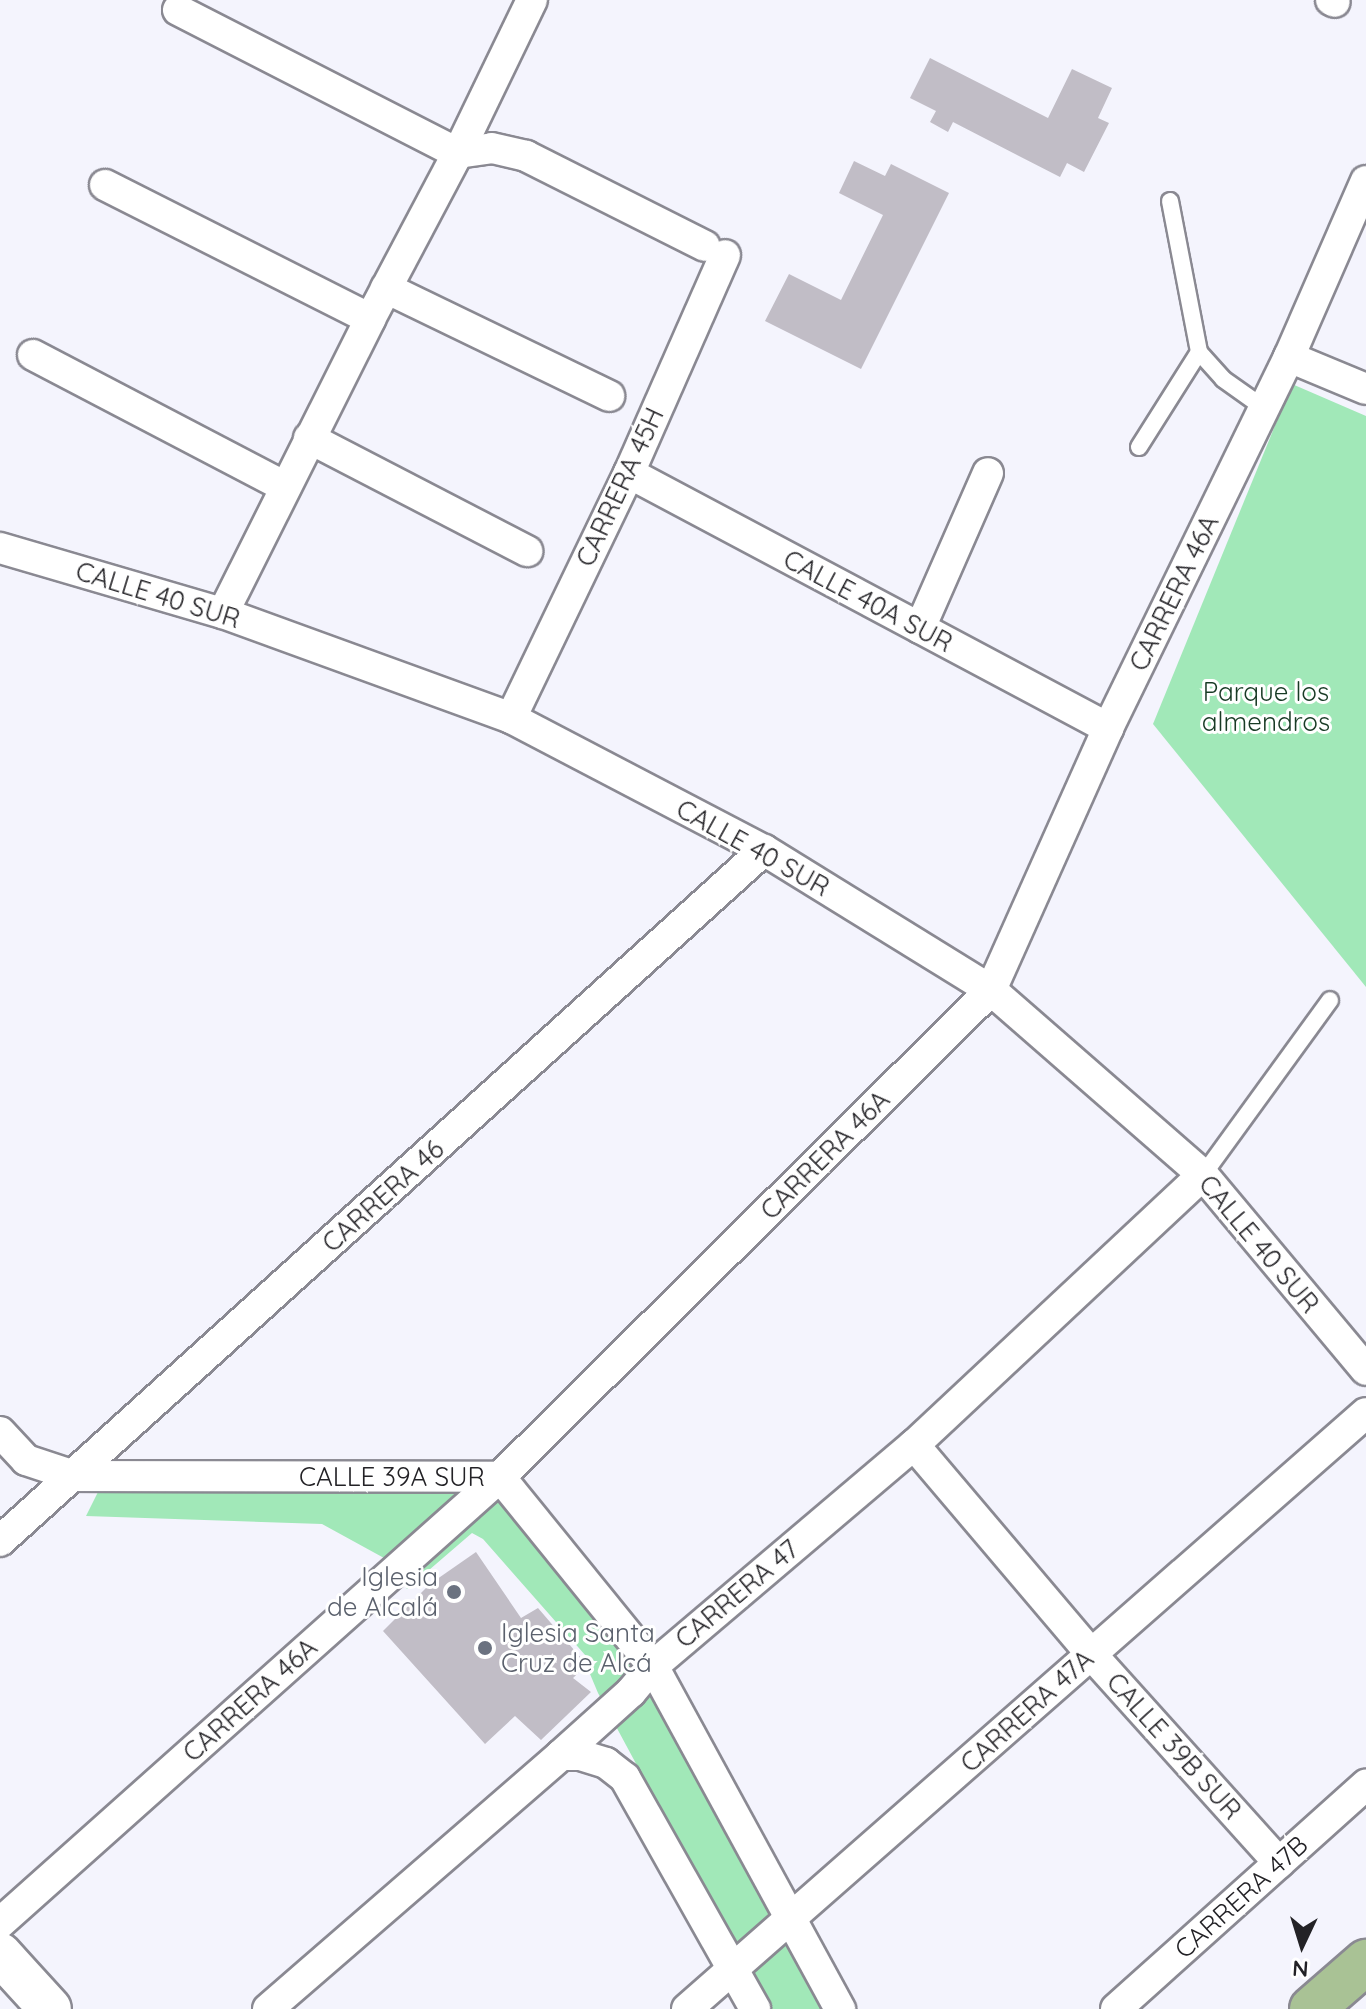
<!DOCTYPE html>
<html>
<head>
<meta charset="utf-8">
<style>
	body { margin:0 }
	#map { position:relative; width:1366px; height:2009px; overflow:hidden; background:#f4f4fd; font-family:Quicksand,sans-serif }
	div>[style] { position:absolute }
	.green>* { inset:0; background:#a1e8b8 }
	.building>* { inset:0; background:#c1bdc6 }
	.roads { filter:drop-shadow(2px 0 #8a8992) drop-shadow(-2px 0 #8a8992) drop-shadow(0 2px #8a8992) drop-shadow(0 -2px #8a8992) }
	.lane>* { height:16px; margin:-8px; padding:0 8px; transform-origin:8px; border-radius:8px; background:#fff }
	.street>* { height:30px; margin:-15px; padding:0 15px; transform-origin:15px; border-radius:15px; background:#fff }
	.secondary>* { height:42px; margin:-21px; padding:0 21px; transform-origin:21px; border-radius:21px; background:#fff }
	.primary>* { height:44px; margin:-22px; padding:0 22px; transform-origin:22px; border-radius:22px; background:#a9c295 }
	.dots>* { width:22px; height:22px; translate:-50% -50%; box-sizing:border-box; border:4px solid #fff; border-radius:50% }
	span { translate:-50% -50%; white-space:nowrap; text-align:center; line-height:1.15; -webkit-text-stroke:6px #fff; paint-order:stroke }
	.street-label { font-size:26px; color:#232226 }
	.park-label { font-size:26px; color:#183b25 }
	.worship-label { font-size:26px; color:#5b616d }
	.right { translate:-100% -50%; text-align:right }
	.left { translate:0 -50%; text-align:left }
	.north { position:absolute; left:1262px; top:1905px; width:80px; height:80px; -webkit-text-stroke:6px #fff; paint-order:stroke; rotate:184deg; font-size:22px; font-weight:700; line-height:32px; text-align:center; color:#232226 }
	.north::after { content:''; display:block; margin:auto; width:28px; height:36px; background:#232226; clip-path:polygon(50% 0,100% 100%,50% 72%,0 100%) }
</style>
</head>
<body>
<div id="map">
	<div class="green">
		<div style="clip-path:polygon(1292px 384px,1366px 416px,1366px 987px,1153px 724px)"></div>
		<div style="clip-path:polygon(104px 1480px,497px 1482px,653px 1666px,840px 2009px,755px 2009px,683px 1851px,598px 1693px,590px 1674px,593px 1664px,483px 1539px,472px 1533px,407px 1589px,384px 1558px,322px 1524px,86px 1516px)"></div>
	</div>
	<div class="building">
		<div style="clip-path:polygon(930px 58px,1048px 118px,1072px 69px,1112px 88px,1098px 118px,1109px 123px,1084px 172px,1067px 163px,1060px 177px,953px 122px,948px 132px,930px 122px,936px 111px,910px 98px)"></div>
		<div style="clip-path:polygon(854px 161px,885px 176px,891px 164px,949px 193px,861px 369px,765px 321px,789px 274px,841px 300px,883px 215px,839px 193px)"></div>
		<div style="clip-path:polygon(476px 1552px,521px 1618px,538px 1608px,587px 1665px,573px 1678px,591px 1692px,541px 1740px,515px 1716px,485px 1744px,383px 1631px,430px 1584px)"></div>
	</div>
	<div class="roads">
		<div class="lane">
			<div style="left:1170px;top:201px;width:154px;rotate:79.1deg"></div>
			<div style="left:1199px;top:352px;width:36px;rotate:48deg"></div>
			<div style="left:1223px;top:379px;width:50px;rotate:35.3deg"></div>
			<div style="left:1139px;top:447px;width:112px;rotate:-57.7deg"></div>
			<div style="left:1203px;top:1175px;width:216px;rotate:-54deg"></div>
		</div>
		<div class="street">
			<div style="left:1331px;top:0;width:4px;rotate:27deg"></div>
			<div style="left:178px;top:10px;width:314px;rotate:27.1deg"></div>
			<div style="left:458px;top:153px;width:34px;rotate:-8deg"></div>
			<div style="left:492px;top:148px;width:35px;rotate:13deg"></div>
			<div style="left:526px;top:156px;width:200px;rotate:26.7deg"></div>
			<div style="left:105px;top:185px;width:297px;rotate:26.8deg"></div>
			<div style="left:386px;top:288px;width:248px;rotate:25.8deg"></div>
			<div style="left:33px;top:355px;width:285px;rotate:27.6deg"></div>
			<div style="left:1289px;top:357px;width:83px;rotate:22.6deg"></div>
			<div style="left:309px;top:438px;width:246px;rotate:27.4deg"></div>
			<div style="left:629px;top:473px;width:543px;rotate:28.03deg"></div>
			<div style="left:0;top:548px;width:232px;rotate:16.3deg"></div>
			<div style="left:223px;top:613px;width:307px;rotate:20deg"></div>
			<div style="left:511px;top:718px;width:285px;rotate:27.6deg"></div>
			<div style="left:764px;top:850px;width:267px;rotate:31.7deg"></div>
			<div style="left:991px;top:990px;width:281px;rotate:41.1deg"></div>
			<div style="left:1203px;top:1175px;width:254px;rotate:50.1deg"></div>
			<div style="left:223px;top:613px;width:329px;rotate:-63.4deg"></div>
			<div style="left:370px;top:319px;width:188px;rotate:-62.1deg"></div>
			<div style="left:458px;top:153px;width:170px;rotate:-64.2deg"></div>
			<div style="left:920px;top:628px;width:169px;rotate:-66.3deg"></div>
			<div style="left:511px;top:718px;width:272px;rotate:-64.3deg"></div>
			<div style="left:629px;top:473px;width:238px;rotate:-66.2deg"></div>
			<div style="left:0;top:1432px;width:38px;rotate:47deg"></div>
			<div style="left:26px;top:1460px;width:51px;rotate:18.4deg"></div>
			<div style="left:74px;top:1476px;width:426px;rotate:0.1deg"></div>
			<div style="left:500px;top:1477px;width:243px;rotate:51deg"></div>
			<div style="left:653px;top:1666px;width:391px;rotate:61.4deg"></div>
			<div style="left:914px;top:1445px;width:274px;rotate:49.7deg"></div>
			<div style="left:1091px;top:1654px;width:281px;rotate:48deg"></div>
			<div style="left:0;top:1541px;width:1030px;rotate:-42.13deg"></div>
			<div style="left:561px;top:1755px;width:19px"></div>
			<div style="left:580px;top:1755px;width:27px;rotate:17deg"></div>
			<div style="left:606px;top:1763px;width:24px;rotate:38deg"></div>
			<div style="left:625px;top:1778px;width:265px;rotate:60.6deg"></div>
			<div style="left:0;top:1923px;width:670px;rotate:-41.73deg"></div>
			<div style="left:500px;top:1477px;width:692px;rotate:-44.77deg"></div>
			<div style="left:991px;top:990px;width:287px;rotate:-65.9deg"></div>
			<div style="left:1108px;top:728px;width:413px;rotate:-64deg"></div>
			<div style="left:1289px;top:357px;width:192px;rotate:-66.4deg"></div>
			<div style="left:268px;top:2009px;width:388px;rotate:-40.9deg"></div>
			<div style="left:561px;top:1755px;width:94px;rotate:-42deg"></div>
			<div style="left:631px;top:1692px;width:34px;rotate:-50deg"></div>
			<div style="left:653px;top:1666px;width:342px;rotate:-40.3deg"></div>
			<div style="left:914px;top:1445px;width:396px;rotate:-43.1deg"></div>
			<div style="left:687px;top:2009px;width:903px;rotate:-41.28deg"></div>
			<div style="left:1116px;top:2009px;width:336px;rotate:-41.9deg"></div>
		</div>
		<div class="secondary">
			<div style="left:0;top:1954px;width:74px;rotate:47.7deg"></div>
		</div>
		<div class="primary">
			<div style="left:1312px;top:2009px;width:72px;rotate:-41deg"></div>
		</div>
	</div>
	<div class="dots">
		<div style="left:454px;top:1592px;background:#6b7280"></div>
		<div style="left:485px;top:1648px;background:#6b7280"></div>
	</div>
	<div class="street-label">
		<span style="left:620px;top:487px;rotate:-65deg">CARRERA 45H</span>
		<span style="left:1174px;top:593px;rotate:-64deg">CARRERA 46A</span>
		<span style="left:158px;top:595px;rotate:17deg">CALLE 40 SUR</span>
		<span style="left:868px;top:601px;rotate:28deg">CALLE 40A SUR</span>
		<span style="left:753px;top:848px;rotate:29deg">CALLE 40 SUR</span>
		<span style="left:825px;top:1155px;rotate:-45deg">CARRERA 46A</span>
		<span style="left:383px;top:1196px;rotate:-42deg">CARRERA 46</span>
		<span style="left:1259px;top:1244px;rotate:50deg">CALLE 40 SUR</span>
		<span style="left:392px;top:1477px">CALLE 39A SUR</span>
		<span style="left:737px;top:1594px;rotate:-40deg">CARRERA 47</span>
		<span style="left:250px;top:1700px;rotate:-42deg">CARRERA 46A</span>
		<span style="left:1027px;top:1711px;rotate:-42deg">CARRERA 47A</span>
		<span style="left:1174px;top:1746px;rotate:48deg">CALLE 39B SUR</span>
		<span style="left:1241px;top:1897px;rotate:-42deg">CARRERA 47B</span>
	</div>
	<div class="park-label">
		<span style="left:1266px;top:707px">Parque los<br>almendros</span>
	</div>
	<div class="worship-label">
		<span class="right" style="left:438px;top:1592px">Iglesia<br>de Alcalá</span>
		<span class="left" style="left:501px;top:1648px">Iglesia Santa<br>Cruz de Alcá</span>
	</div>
	<div class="north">N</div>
</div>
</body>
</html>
